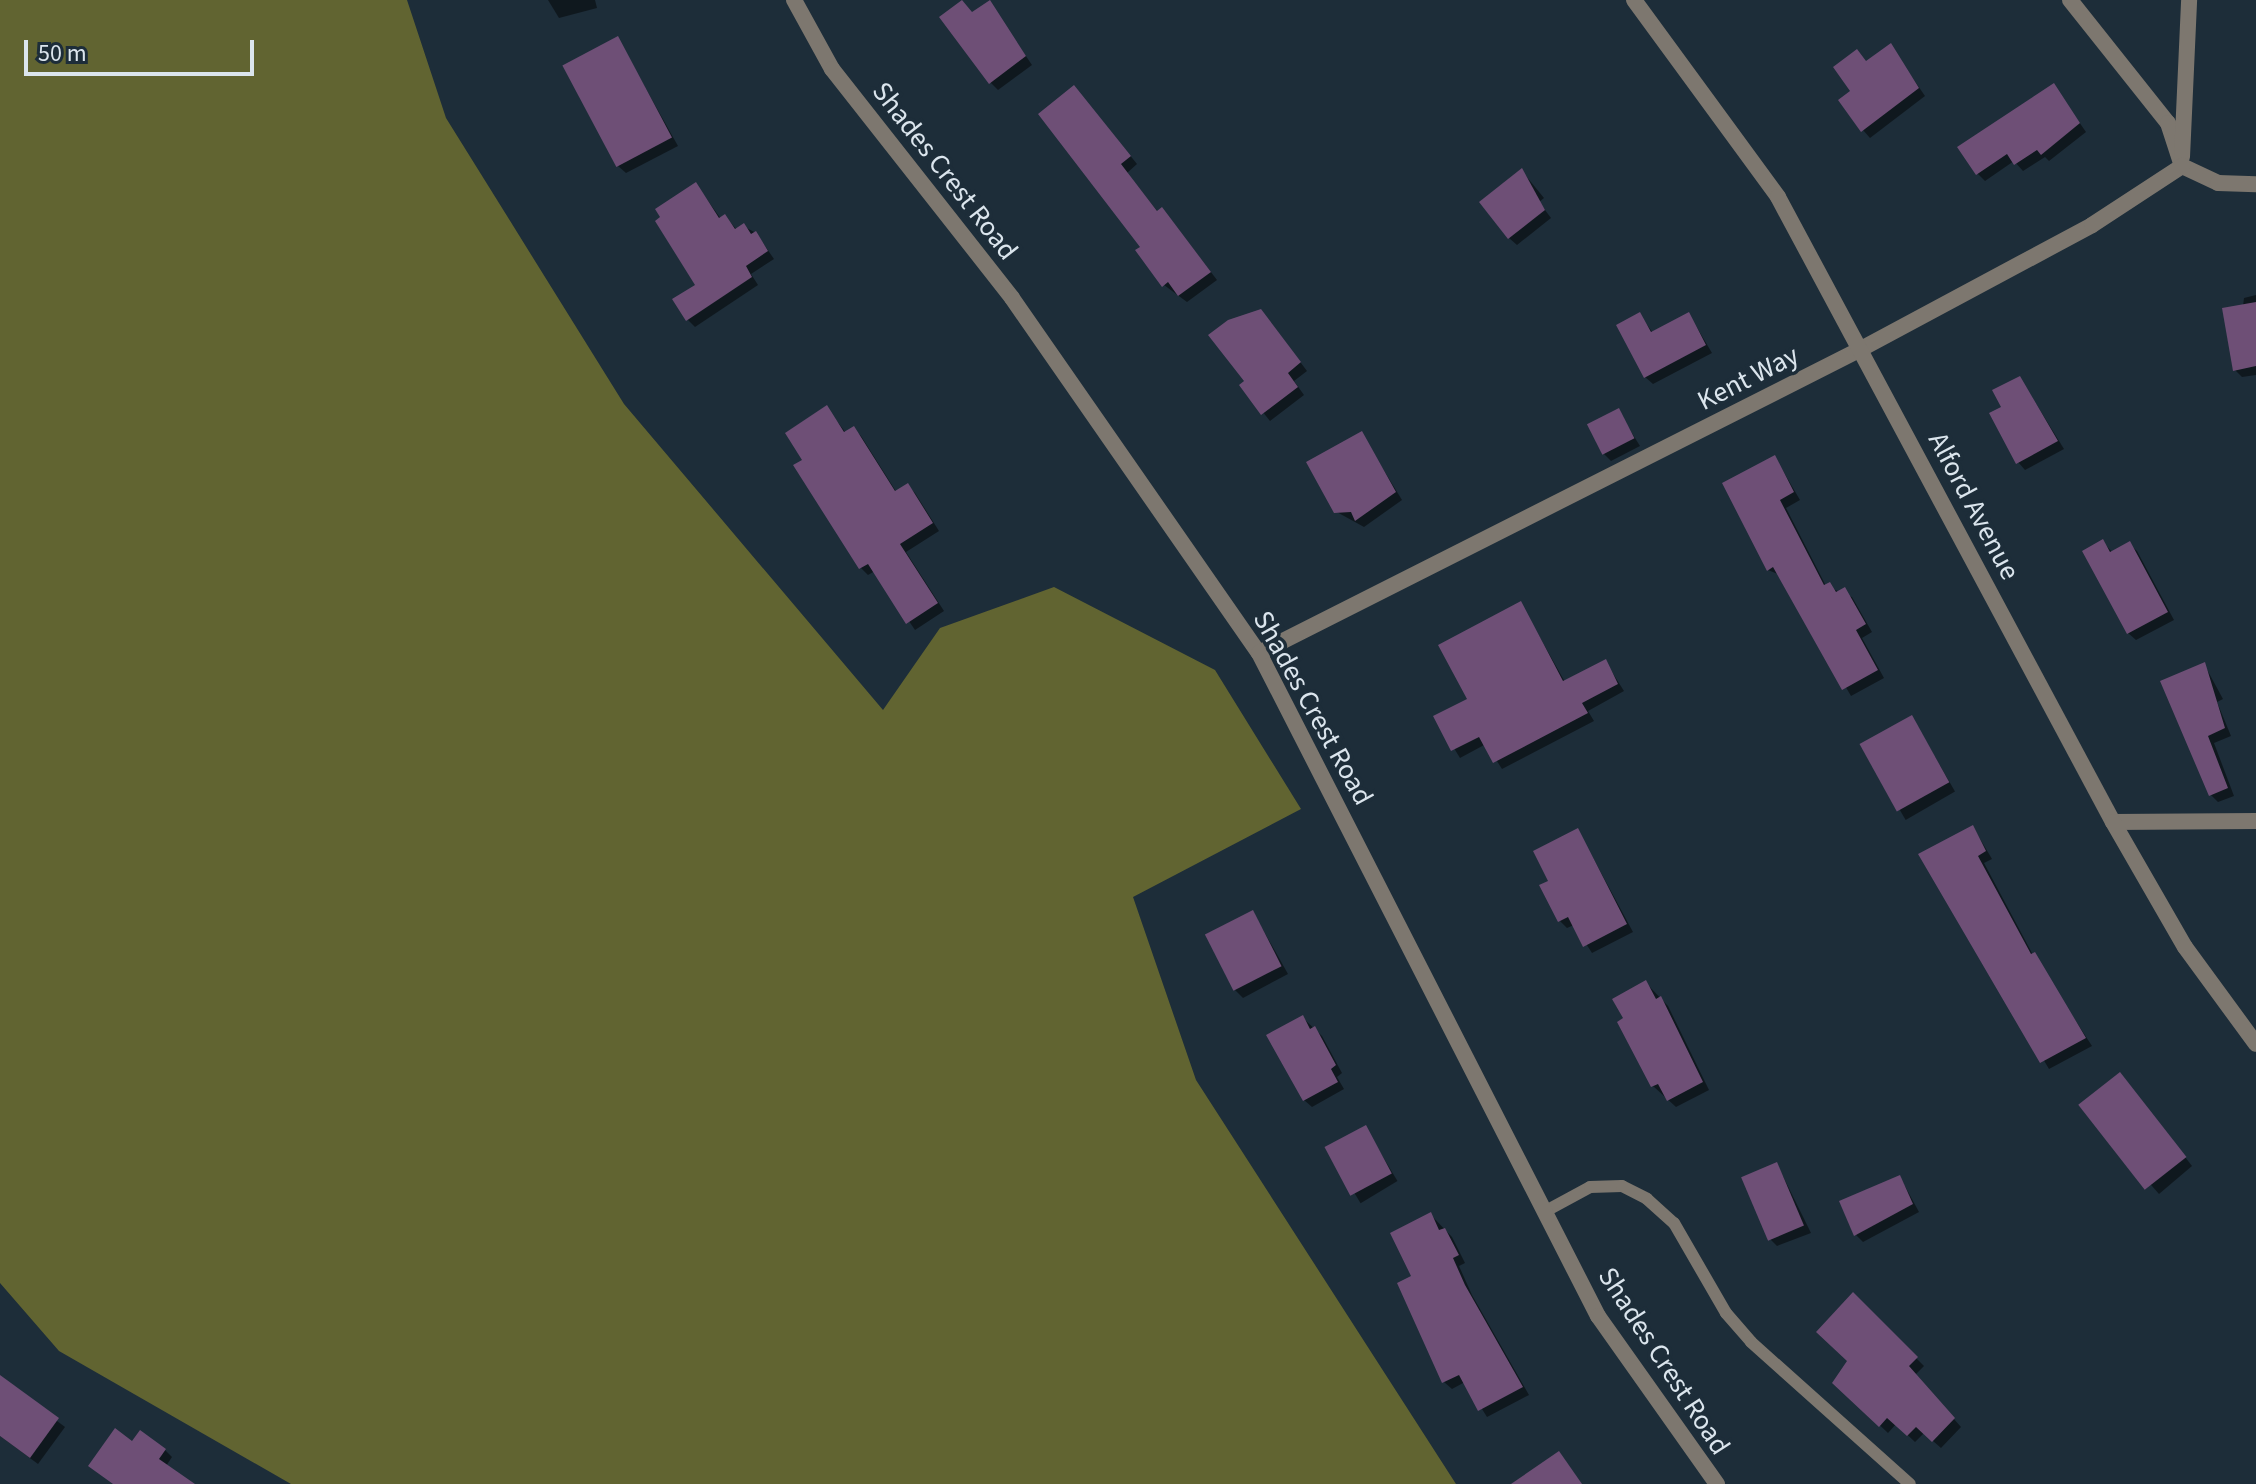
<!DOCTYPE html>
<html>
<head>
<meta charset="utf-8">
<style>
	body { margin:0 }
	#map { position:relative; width:2256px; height:1484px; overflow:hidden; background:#1d2d39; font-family:"Source Sans 3",sans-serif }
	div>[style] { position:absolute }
	.forest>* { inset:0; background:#616431 }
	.shadow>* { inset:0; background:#0007; transform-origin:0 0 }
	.building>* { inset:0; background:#6e4f76; transform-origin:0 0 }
	.service>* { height:12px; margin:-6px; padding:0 6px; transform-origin:6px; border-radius:6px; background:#7d776f }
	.minor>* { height:16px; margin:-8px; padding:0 8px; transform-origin:8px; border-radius:8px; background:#7d776f }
	.tertiary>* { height:16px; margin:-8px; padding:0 8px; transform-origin:8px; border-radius:8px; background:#7d776f }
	span { translate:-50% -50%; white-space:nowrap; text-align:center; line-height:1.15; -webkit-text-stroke:7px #1d2d39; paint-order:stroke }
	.street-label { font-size:28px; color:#dbe5ed }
	.scale { position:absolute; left:24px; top:40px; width:230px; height:36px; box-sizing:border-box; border:4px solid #dbe5ed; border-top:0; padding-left:10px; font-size:24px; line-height:28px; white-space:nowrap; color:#dbe5ed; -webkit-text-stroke:6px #1d2d39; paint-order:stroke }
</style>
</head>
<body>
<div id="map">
	<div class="forest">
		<div style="clip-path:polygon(0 0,407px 0,446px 118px,624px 404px,883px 710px,940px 628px,1054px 587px,1215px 670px,1301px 809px,1133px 897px,1196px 1080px,1456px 1484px,291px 1484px,59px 1351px,0 1283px)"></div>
	</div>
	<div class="shadow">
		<div style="clip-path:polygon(548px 0,595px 0,597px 8px,559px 18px)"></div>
		<div style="clip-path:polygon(989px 2px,1032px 65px,998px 90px,990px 82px,973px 14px)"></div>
		<div style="clip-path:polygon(618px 39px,678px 146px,626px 173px,618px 166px)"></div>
		<div style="clip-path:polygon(1890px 45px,1925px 96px,1870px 138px,1863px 130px,1853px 91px,1867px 63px)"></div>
		<div style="clip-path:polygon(2054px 86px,2086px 132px,2049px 161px,2045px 157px,2023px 171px,2014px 161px,1985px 181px,1977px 173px)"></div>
		<div style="clip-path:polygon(1081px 95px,1137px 164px,1127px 173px,1158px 212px,1169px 217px,1217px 280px,1187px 302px,1164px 285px,1143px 247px)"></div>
		<div style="clip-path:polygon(1522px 171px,1544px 198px,1539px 202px,1551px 218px,1517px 245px,1509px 238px)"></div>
		<div style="clip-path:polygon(696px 184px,721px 219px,725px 216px,737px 230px,743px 226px,756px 233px,774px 259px,751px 274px,758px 285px,695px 327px,687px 319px,698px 285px)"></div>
		<div style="clip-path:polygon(2256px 295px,2256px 375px,2242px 377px,2235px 370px,2244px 298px)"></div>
		<div style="clip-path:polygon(1689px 314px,1712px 353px,1653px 384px,1645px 377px,1640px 315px,1653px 333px)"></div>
		<div style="clip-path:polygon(1268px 319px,1307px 371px,1294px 381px,1304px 395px,1270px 421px,1242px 386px)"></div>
		<div style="clip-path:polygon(2020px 378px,2064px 449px,2025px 470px,2018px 462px,2004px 408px)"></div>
		<div style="clip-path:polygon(827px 408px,846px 433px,854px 429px,861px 436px,897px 493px,908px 486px,915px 493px,939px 531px,906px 552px,944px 611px,915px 630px,875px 571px,868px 575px,861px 568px,804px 460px)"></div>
		<div style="clip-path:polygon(1618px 411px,1640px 446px,1611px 461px,1604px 454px)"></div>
		<div style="clip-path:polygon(1361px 433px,1402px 500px,1364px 527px,1335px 511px)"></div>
		<div style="clip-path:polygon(1775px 457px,1800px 500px,1786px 508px,1826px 586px,1852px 597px,1872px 632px,1862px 638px,1884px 678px,1851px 696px,1780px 575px,1768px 570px)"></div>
		<div style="clip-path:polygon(2103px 542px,2113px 553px,2129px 544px,2137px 551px,2174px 620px,2136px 640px,2128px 633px)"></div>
		<div style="clip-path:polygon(1521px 604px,1565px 682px,1605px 661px,1624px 691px,1588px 711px,1594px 721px,1502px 769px,1486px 744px,1460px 758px,1435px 717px,1469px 699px)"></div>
		<div style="clip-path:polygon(2204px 664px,2223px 699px,2217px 702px,2231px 736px,2214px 743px,2234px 796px,2218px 802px,2211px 795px)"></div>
		<div style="left:1912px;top:717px;width:86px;height:57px;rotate:60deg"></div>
		<div style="clip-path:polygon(1973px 827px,1992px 859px,1984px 863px,2033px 955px,2092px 1046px,2049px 1069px,1921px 855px)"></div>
		<div style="clip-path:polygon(1578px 830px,1633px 932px,1592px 953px,1574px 925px,1567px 928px,1560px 921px,1551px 882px)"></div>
		<div style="clip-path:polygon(1253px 912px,1288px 974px,1243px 998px,1235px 990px)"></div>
		<div style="clip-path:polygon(1646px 983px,1668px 1006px,1709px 1090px,1676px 1107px,1653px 1086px,1625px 1019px)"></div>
		<div style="clip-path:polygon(1303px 1018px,1322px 1036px,1342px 1073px,1337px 1077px,1344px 1089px,1312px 1107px,1304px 1100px)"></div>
		<div style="clip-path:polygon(2127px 1082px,2192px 1166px,2159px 1194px,2083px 1107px)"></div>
		<div style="left:1365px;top:1127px;width:63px;height:43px;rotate:59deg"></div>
		<div style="clip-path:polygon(1777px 1164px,1811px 1233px,1777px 1246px,1770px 1239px)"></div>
		<div style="clip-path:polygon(1900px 1177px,1919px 1212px,1863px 1242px,1856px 1235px)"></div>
		<div style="clip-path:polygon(1430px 1214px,1452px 1237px,1465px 1263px,1459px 1266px,1472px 1295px,1529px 1395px,1487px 1417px,1465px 1382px,1452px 1389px,1444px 1382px,1414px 1277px)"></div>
		<div style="clip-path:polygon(1853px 1295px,1924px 1366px,1915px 1375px,1961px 1427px,1941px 1448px,1924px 1433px,1915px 1442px,1896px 1424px,1888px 1433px,1835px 1383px,1849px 1361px)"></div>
		<div style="clip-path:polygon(0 1378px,65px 1427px,38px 1464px,0 1436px)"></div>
		<div style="clip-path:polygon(133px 1443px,165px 1450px,172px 1457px,166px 1466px,191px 1484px,113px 1484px)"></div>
	</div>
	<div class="building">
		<div style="clip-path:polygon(962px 0,972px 12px,990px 0,1026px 56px,989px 84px,939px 17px)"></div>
		<div style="left:618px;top:36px;width:115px;height:63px;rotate:62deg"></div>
		<div style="clip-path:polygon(1891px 43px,1919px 88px,1861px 132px,1838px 100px,1850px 91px,1833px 67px,1857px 49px,1866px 61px)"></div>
		<div style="clip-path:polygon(2054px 83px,2080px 123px,2041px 155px,2037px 150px,2014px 165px,2007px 154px,1976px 175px,1957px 147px)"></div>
		<div style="clip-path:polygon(1074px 85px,1131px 156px,1121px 164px,1157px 211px,1162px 207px,1211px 272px,1178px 296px,1168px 282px,1162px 287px,1135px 250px,1140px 247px,1038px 114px)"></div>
		<div style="clip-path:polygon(1522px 168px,1545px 210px,1508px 239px,1479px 202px)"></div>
		<div style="clip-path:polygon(696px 182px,719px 218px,725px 214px,735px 229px,744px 223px,751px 234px,756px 231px,768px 251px,746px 266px,752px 277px,686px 321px,672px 299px,695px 285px,655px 221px,660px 217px,655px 209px)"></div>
		<div style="clip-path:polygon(2256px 302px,2256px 366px,2233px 371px,2222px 308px)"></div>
		<div style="clip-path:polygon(1261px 309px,1301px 362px,1288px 373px,1298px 387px,1261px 415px,1239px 385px,1244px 381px,1208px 335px,1228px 320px)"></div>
		<div style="clip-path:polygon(1640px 312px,1651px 332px,1689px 312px,1706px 345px,1644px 378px,1616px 325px)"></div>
		<div style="clip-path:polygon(2020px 376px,2058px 441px,2016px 464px,1989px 413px,2001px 407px,1992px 390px)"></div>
		<div style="clip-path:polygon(827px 405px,844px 432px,854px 426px,895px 491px,908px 483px,933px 523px,900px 544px,938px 603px,906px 624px,868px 564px,859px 569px,793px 465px,802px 460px,785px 433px)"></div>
		<div style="left:1619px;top:408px;width:34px;height:36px;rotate:63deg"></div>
		<div style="clip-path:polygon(1362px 431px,1396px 492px,1355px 521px,1351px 512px,1334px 513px,1306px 462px)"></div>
		<div style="clip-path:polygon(1775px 455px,1794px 492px,1780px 500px,1824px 585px,1830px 582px,1836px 592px,1845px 587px,1866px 624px,1856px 630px,1878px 670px,1842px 690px,1773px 567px,1767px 571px,1722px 483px)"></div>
		<div style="clip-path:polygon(2103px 539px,2110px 552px,2130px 541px,2168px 612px,2127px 634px,2082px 551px)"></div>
		<div style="clip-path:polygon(1521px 601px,1563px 681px,1606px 659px,1618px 684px,1582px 703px,1588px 713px,1493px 763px,1479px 737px,1451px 751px,1433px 716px,1467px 699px,1438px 645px)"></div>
		<div style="clip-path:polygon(2205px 662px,2225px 728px,2208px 736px,2228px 788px,2209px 796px,2160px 681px)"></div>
		<div style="left:1912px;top:715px;width:77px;height:60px;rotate:61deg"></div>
		<div style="clip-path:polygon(1973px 825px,1986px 851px,1978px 856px,2031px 954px,2035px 952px,2086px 1038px,2040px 1063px,1918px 854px)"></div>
		<div style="clip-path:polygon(1578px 828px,1627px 924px,1583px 947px,1568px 917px,1558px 922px,1539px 885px,1548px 881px,1533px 851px)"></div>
		<div style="left:1253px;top:910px;width:63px;height:54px;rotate:63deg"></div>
		<div style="clip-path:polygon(1646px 980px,1656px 999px,1661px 996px,1703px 1082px,1667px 1101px,1658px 1084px,1651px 1087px,1617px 1022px,1623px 1018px,1612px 999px)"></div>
		<div style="clip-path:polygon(1303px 1015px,1310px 1029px,1315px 1026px,1336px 1065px,1331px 1069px,1338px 1082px,1303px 1101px,1266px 1035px)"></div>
		<div style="left:2120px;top:1072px;width:108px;height:53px;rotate:52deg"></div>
		<div style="left:1366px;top:1125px;width:55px;height:47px;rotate:62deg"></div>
		<div style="left:1777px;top:1162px;width:69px;height:39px;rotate:67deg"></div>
		<div style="clip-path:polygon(1900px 1175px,1913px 1204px,1854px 1236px,1839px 1201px)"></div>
		<div style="clip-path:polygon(1431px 1212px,1439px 1230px,1445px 1228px,1459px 1255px,1453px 1258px,1465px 1285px,1523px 1387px,1478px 1411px,1459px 1375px,1442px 1383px,1397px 1283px,1411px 1276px,1390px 1233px)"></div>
		<div style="clip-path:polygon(1853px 1292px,1918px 1357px,1909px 1366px,1955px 1418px,1932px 1442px,1916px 1427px,1907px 1436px,1887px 1418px,1879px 1427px,1832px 1383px,1847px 1361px,1816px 1332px)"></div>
		<div style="clip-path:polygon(0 1375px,59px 1418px,30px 1458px,0 1436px)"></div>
		<div style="clip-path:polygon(115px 1428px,132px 1441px,140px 1430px,166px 1449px,159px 1459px,195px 1484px,113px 1484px,88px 1466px)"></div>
		<div style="clip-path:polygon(1559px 1451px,1582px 1484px,1511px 1484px)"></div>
	</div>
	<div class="service">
		<div style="left:1544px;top:1212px;width:52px;rotate:-28.5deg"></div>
		<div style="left:1590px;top:1187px;width:32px;rotate:-2deg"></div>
		<div style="left:1622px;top:1186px;width:28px;rotate:27deg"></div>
		<div style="left:1647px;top:1199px;width:36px;rotate:42deg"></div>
		<div style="left:1674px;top:1223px;width:104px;rotate:60deg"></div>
		<div style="left:1726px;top:1313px;width:38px;rotate:49deg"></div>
		<div style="left:1751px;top:1342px;width:213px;rotate:41.8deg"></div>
	</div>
	<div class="minor">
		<div style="left:794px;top:0;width:79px;rotate:61.2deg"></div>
		<div style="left:832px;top:69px;width:291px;rotate:51.8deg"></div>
		<div style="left:1012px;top:298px;width:432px;rotate:55.2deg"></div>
		<div style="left:1259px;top:653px;width:745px;rotate:62.92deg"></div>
		<div style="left:1598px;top:1316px;width:206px;rotate:54.7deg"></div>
		<div style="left:2070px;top:0;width:157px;rotate:51.5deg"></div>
		<div style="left:2168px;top:123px;width:45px;rotate:72deg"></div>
		<div style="left:2182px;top:157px;width:157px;rotate:-87.4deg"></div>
		<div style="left:2182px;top:166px;width:40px;rotate:25deg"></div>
		<div style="left:2218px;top:183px;width:38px;rotate:2deg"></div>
		<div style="left:1259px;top:653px;width:674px;rotate:-26.79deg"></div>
		<div style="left:1861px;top:349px;width:262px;rotate:-28.2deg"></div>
		<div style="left:2092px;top:225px;width:108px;rotate:-33.2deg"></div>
		<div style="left:2113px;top:822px;width:143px;rotate:-0.4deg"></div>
	</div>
	<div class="tertiary">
		<div style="left:1634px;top:0;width:244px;rotate:53.8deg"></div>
		<div style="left:1778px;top:197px;width:709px;rotate:61.81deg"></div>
		<div style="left:2113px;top:822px;width:144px;rotate:60.1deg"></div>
		<div style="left:2185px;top:947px;width:120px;rotate:53.8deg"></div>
	</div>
	<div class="street-label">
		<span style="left:945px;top:171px;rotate:52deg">Shades Crest Road</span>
		<span style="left:1748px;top:378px;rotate:-27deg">Kent Way</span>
		<span style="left:1974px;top:506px;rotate:62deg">Alford Avenue</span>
		<span style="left:1313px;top:708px;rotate:61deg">Shades Crest Road</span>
		<span style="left:1664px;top:1361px;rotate:57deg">Shades Crest Road</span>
	</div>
	<div class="scale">50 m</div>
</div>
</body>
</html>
